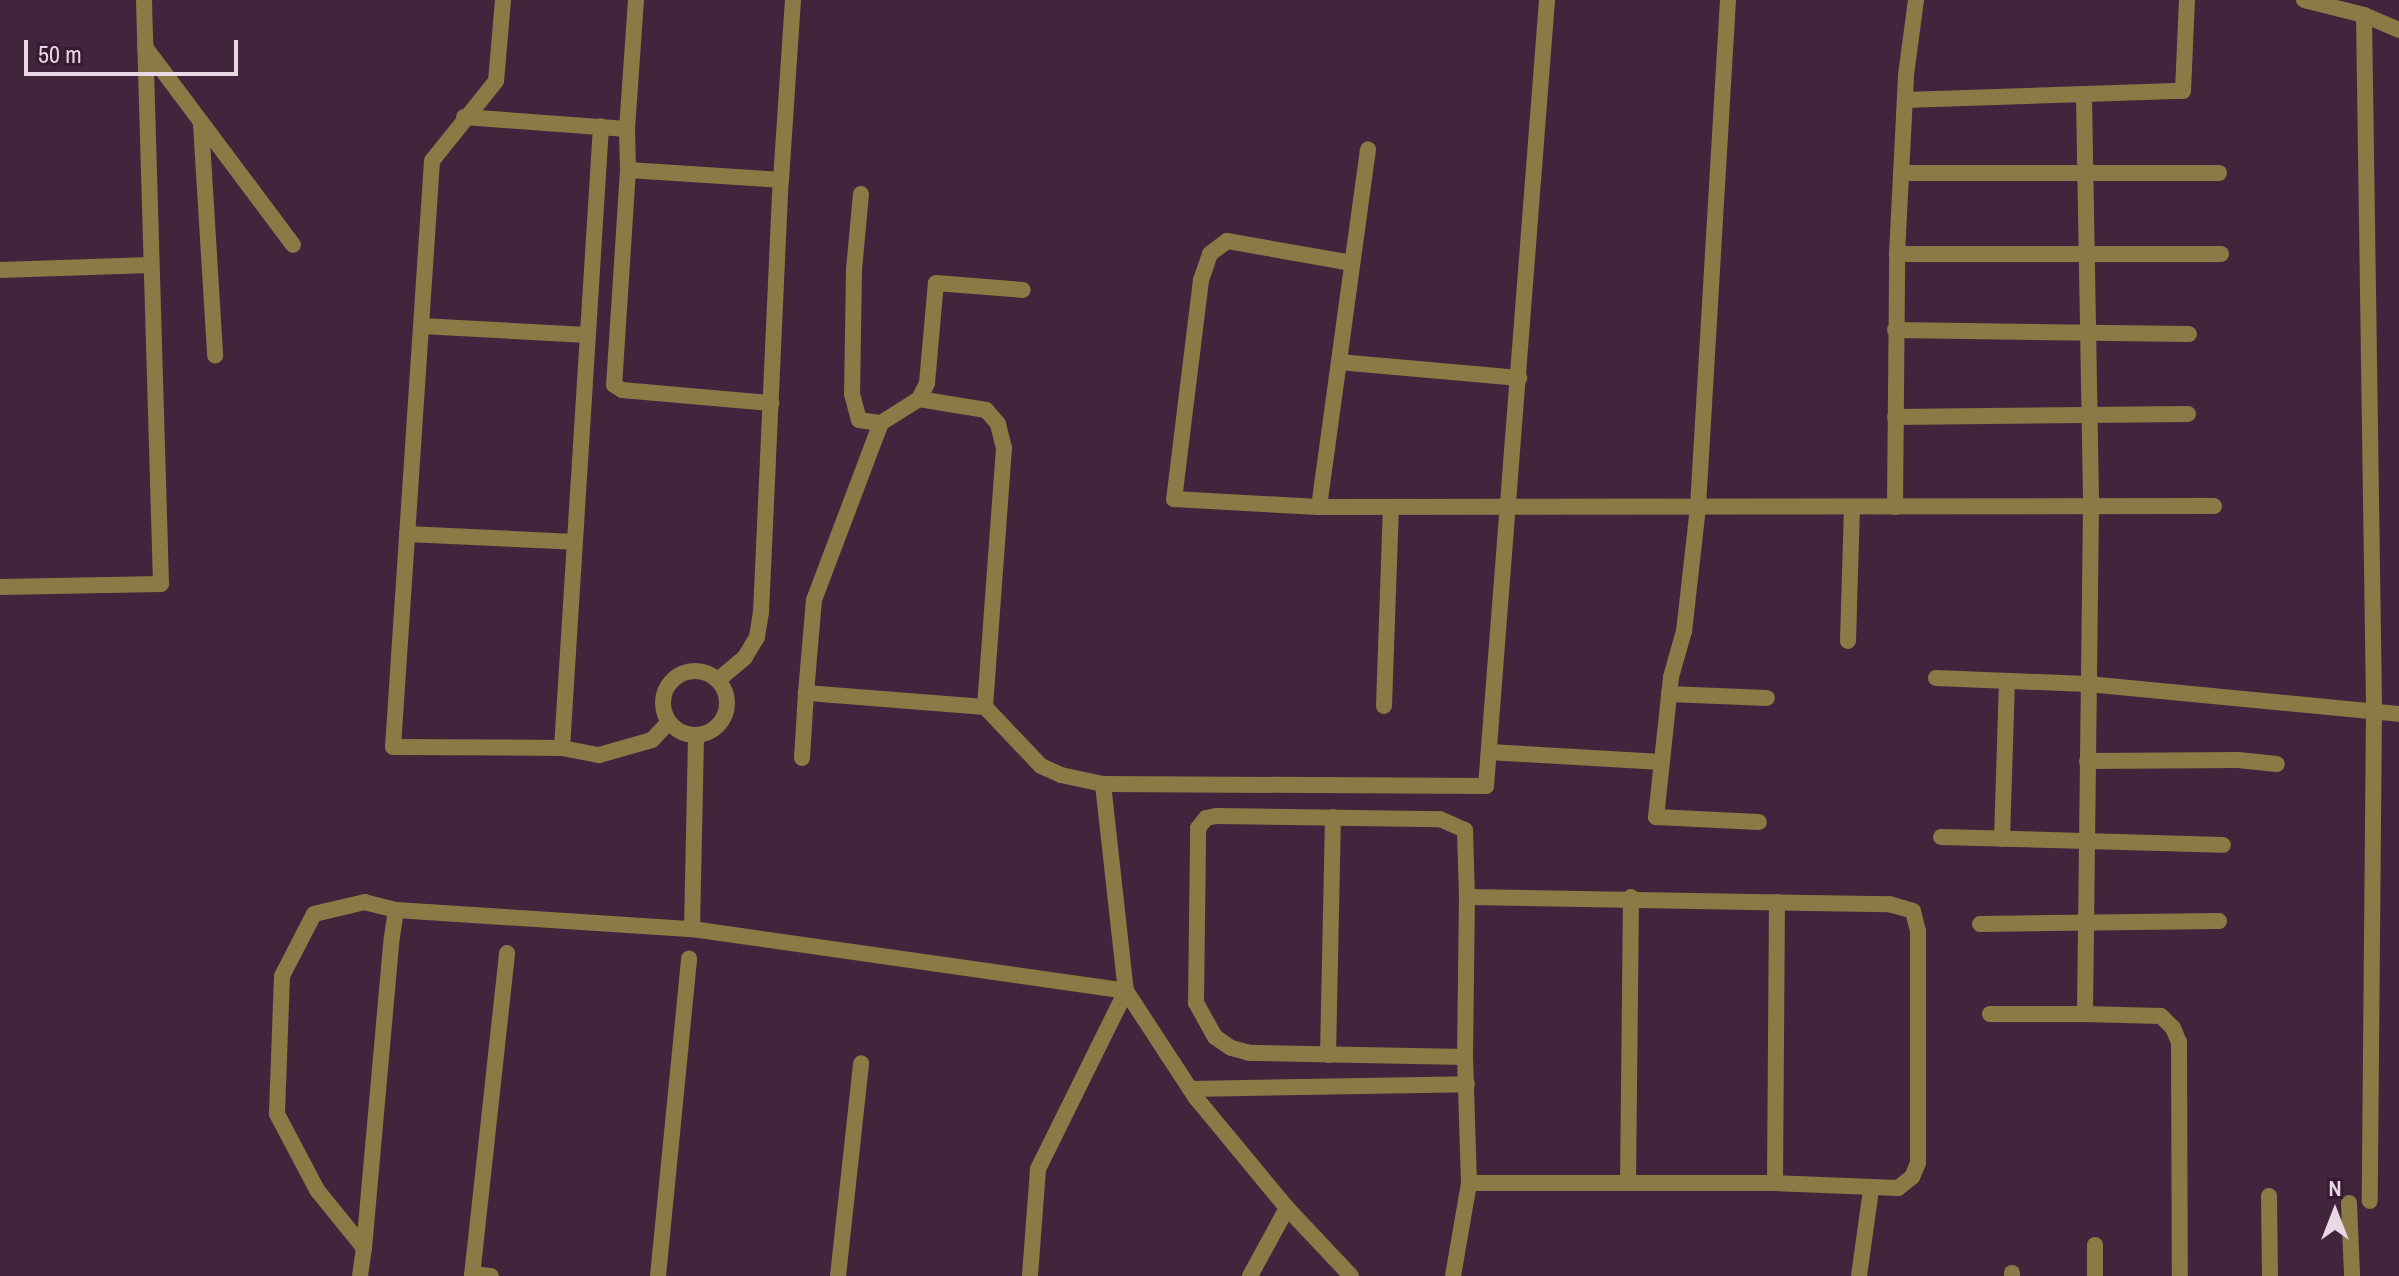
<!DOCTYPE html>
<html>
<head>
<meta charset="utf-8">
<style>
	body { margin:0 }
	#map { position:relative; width:2399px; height:1276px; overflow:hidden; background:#41253c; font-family:"Archivo Narrow",sans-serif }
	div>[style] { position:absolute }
	.street>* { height:16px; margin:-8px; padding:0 8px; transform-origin:8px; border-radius:8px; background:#8a7a45 }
	.street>.ring { margin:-8px; padding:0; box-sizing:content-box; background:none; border:16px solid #8a7a45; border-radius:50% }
	span { translate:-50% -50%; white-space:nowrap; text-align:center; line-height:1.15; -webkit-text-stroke:7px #361b32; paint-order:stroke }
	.north { position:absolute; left:2295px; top:1172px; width:80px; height:80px; -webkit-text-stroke:6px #361b32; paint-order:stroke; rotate:0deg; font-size:22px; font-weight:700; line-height:32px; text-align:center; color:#ead7e6 }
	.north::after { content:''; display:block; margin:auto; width:28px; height:36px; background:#ead7e6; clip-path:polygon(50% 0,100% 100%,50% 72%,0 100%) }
	.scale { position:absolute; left:24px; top:40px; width:214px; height:36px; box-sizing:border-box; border:4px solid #ead7e6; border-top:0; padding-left:10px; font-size:24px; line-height:28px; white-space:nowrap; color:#ead7e6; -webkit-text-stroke:6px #361b32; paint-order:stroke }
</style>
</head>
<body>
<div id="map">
	<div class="street">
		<div style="left:503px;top:0;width:81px;rotate:94.9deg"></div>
		<div style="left:496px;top:81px;width:102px;rotate:128.7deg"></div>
		<div style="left:432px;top:161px;width:587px;rotate:93.81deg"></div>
		<div style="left:393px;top:747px;width:169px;rotate:0.3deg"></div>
		<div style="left:562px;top:748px;width:38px;rotate:11deg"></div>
		<div style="left:599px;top:755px;width:55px;rotate:-15.8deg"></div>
		<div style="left:652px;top:740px;width:23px;rotate:-47deg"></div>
		<div style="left:1728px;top:0;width:508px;rotate:93.39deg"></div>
		<div style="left:1698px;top:507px;width:125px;rotate:96.4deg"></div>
		<div style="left:1684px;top:631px;width:48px;rotate:105.8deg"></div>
		<div style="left:1671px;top:677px;width:141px;rotate:96.1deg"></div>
		<div style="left:1656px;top:817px;width:103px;rotate:2.8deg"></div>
		<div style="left:2304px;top:0;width:62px;rotate:14deg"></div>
		<div style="left:2364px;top:15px;width:38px;rotate:23deg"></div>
		<div style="left:2364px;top:15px;width:694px;rotate:89.17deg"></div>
		<div style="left:2374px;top:709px;width:492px;rotate:90.5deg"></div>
		<div style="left:145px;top:47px;width:247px;rotate:53.2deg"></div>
		<div style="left:2084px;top:97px;width:410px;rotate:89deg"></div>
		<div style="left:2091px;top:507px;width:507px;rotate:90.68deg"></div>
		<div style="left:2085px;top:1014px;width:76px;rotate:1.5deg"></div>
		<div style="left:2161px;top:1016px;width:17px;rotate:45deg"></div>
		<div style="left:2173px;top:1028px;width:15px;rotate:67deg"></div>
		<div style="left:2179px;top:1042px;width:234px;rotate:89.8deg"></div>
		<div style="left:1905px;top:100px;width:278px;rotate:-1.9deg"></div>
		<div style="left:2183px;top:91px;width:91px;rotate:-87.5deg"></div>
		<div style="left:464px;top:117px;width:163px;rotate:4.2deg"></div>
		<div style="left:627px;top:129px;width:41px;rotate:88.6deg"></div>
		<div style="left:628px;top:170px;width:153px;rotate:3.7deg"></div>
		<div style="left:201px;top:124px;width:232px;rotate:86.5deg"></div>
		<div style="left:627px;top:129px;width:129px;rotate:-86deg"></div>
		<div style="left:628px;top:170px;width:215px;rotate:93.7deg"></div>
		<div style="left:614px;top:385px;width:9px;rotate:32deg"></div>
		<div style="left:622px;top:390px;width:150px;rotate:5deg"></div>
		<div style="left:1901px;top:173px;width:318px"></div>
		<div style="left:861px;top:194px;width:76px;rotate:95.3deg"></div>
		<div style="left:854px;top:270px;width:124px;rotate:90.9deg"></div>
		<div style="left:852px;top:394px;width:27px;rotate:75deg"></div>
		<div style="left:859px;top:420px;width:22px;rotate:8deg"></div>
		<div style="left:1897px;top:254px;width:324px"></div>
		<div style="left:1352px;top:263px;width:127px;rotate:-170deg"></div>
		<div style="left:1227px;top:241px;width:21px;rotate:143deg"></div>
		<div style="left:1210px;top:254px;width:28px;rotate:109deg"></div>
		<div style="left:1201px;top:280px;width:221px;rotate:97deg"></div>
		<div style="left:1174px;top:499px;width:145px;rotate:3.2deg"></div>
		<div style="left:1319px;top:507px;width:895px;rotate:-0.06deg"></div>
		<div style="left:0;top:270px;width:151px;rotate:-1.9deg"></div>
		<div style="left:422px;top:326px;width:166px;rotate:3.1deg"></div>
		<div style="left:1895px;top:330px;width:294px;rotate:0.8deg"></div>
		<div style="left:1339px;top:362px;width:181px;rotate:5.1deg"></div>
		<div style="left:919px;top:399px;width:68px;rotate:9.3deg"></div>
		<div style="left:986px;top:410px;width:18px;rotate:49deg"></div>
		<div style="left:998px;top:424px;width:25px;rotate:76deg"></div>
		<div style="left:1004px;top:448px;width:260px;rotate:94.2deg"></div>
		<div style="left:985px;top:707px;width:81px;rotate:46.5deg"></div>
		<div style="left:1041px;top:766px;width:22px;rotate:24deg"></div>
		<div style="left:1061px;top:775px;width:43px;rotate:12.1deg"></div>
		<div style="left:1103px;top:784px;width:383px;rotate:0.3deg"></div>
		<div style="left:1486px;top:786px;width:788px;rotate:-85.56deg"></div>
		<div style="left:1895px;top:417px;width:293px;rotate:-0.6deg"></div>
		<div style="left:1319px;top:507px;width:361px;rotate:-82.2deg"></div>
		<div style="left:1895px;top:507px;width:253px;rotate:-89.5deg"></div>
		<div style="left:1897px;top:254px;width:179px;rotate:-87.1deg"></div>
		<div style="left:1906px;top:75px;width:76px;rotate:-82.4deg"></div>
		<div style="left:407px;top:534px;width:167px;rotate:2.7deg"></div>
		<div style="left:0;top:587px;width:161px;rotate:-1.1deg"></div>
		<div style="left:161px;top:584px;width:584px;rotate:-91.67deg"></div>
		<div style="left:1848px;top:641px;width:134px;rotate:-88.3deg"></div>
		<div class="ring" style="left:663px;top:671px;width:48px;height:48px"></div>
		<div style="left:1936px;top:678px;width:152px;rotate:2.3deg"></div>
		<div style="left:2088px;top:684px;width:312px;rotate:5.5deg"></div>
		<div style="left:718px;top:680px;width:35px;rotate:-40deg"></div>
		<div style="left:745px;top:657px;width:23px;rotate:-59deg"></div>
		<div style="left:757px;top:637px;width:24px;rotate:-81deg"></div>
		<div style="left:761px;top:613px;width:433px;rotate:-87.4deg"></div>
		<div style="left:781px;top:180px;width:180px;rotate:-86.2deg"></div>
		<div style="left:1669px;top:694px;width:98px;rotate:2.3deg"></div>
		<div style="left:1384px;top:706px;width:199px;rotate:-88deg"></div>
		<div style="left:985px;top:707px;width:180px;rotate:-175.5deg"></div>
		<div style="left:806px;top:693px;width:93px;rotate:-85.1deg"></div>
		<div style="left:814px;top:600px;width:189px;rotate:-69.3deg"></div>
		<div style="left:881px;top:423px;width:45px;rotate:-32.3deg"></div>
		<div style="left:919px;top:399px;width:18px;rotate:-63deg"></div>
		<div style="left:927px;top:383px;width:100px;rotate:-84.9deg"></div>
		<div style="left:936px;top:283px;width:87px;rotate:4.6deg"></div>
		<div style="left:562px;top:748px;width:623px;rotate:-86.41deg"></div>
		<div style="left:1489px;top:752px;width:173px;rotate:3.3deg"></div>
		<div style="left:802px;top:758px;width:65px;rotate:-86.5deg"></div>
		<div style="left:2087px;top:761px;width:151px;rotate:-0.4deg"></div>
		<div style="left:2238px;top:760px;width:39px;rotate:6deg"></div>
		<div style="left:1103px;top:784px;width:208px;rotate:83.7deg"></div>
		<div style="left:1126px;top:991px;width:128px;rotate:56.8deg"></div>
		<div style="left:1196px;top:1098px;width:143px;rotate:50.4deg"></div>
		<div style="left:1287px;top:1208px;width:93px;rotate:46.7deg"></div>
		<div style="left:1941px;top:837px;width:282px;rotate:1.6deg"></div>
		<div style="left:2002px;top:839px;width:158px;rotate:-88.2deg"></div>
		<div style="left:396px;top:910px;width:297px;rotate:3.7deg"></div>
		<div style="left:692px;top:929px;width:438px;rotate:8.1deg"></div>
		<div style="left:1126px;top:991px;width:199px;rotate:116.3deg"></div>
		<div style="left:1038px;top:1169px;width:107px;rotate:94.3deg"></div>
		<div style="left:1980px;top:924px;width:239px;rotate:-0.7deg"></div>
		<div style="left:692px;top:929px;width:193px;rotate:-88.8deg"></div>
		<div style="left:1990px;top:1014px;width:95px"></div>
		<div style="left:1328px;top:1055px;width:238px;rotate:-88.8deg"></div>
		<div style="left:1465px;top:1057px;width:215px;rotate:-178.9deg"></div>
		<div style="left:1250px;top:1053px;width:20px;rotate:-165deg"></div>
		<div style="left:1231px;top:1048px;width:19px;rotate:-145deg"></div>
		<div style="left:1215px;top:1037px;width:39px;rotate:-119deg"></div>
		<div style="left:1196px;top:1003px;width:175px;rotate:-89.3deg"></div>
		<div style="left:1198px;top:828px;width:13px;rotate:-51deg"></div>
		<div style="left:1206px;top:818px;width:10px;rotate:-11deg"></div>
		<div style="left:1216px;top:816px;width:224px;rotate:0.8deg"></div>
		<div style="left:1440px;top:819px;width:27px;rotate:24deg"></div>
		<div style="left:1465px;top:830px;width:67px;rotate:88.3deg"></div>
		<div style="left:1190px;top:1089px;width:277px;rotate:-1deg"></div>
		<div style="left:1628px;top:1183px;width:286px;rotate:-89.4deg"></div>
		<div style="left:1775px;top:1183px;width:281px;rotate:-89.6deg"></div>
		<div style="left:2269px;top:1196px;width:80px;rotate:89.3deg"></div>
		<div style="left:2349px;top:1203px;width:73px;rotate:87.6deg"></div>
		<div style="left:2095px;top:1245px;width:31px;rotate:90deg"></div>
		<div style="left:472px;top:1274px;width:19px;rotate:6deg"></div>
		<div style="left:360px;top:1276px;width:28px;rotate:-82deg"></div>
		<div style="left:364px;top:1248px;width:312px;rotate:-84.9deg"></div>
		<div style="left:392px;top:937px;width:27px;rotate:-82deg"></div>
		<div style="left:396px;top:910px;width:32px;rotate:-166deg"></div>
		<div style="left:365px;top:902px;width:52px;rotate:166.8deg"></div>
		<div style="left:314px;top:914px;width:70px;rotate:117.3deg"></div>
		<div style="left:282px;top:976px;width:138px;rotate:92.1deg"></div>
		<div style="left:277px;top:1114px;width:86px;rotate:62.2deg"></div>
		<div style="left:317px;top:1190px;width:75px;rotate:51deg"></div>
		<div style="left:472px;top:1276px;width:325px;rotate:-83.8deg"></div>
		<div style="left:658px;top:1276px;width:319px;rotate:-84.4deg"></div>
		<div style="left:838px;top:1276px;width:214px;rotate:-83.8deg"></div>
		<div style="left:1250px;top:1276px;width:77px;rotate:-61.4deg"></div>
		<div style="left:1453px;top:1276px;width:94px;rotate:-80.2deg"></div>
		<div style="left:1469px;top:1183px;width:126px;rotate:-91.8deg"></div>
		<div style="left:1465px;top:1057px;width:160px;rotate:-89.3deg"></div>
		<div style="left:1467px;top:897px;width:422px;rotate:1deg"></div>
		<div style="left:1889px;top:904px;width:25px;rotate:16deg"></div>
		<div style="left:1913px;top:911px;width:21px;rotate:76deg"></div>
		<div style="left:1918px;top:931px;width:232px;rotate:90deg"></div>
		<div style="left:1918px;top:1163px;width:15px;rotate:113deg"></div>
		<div style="left:1912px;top:1177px;width:18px;rotate:142deg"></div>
		<div style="left:1898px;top:1188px;width:123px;rotate:-177.7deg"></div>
		<div style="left:1775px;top:1183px;width:306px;rotate:180deg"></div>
		<div style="left:1859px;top:1276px;width:88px;rotate:-82.1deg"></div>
		<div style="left:2012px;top:1276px;width:3px;rotate:-90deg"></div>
	</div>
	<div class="north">N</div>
	<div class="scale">50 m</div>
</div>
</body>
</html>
